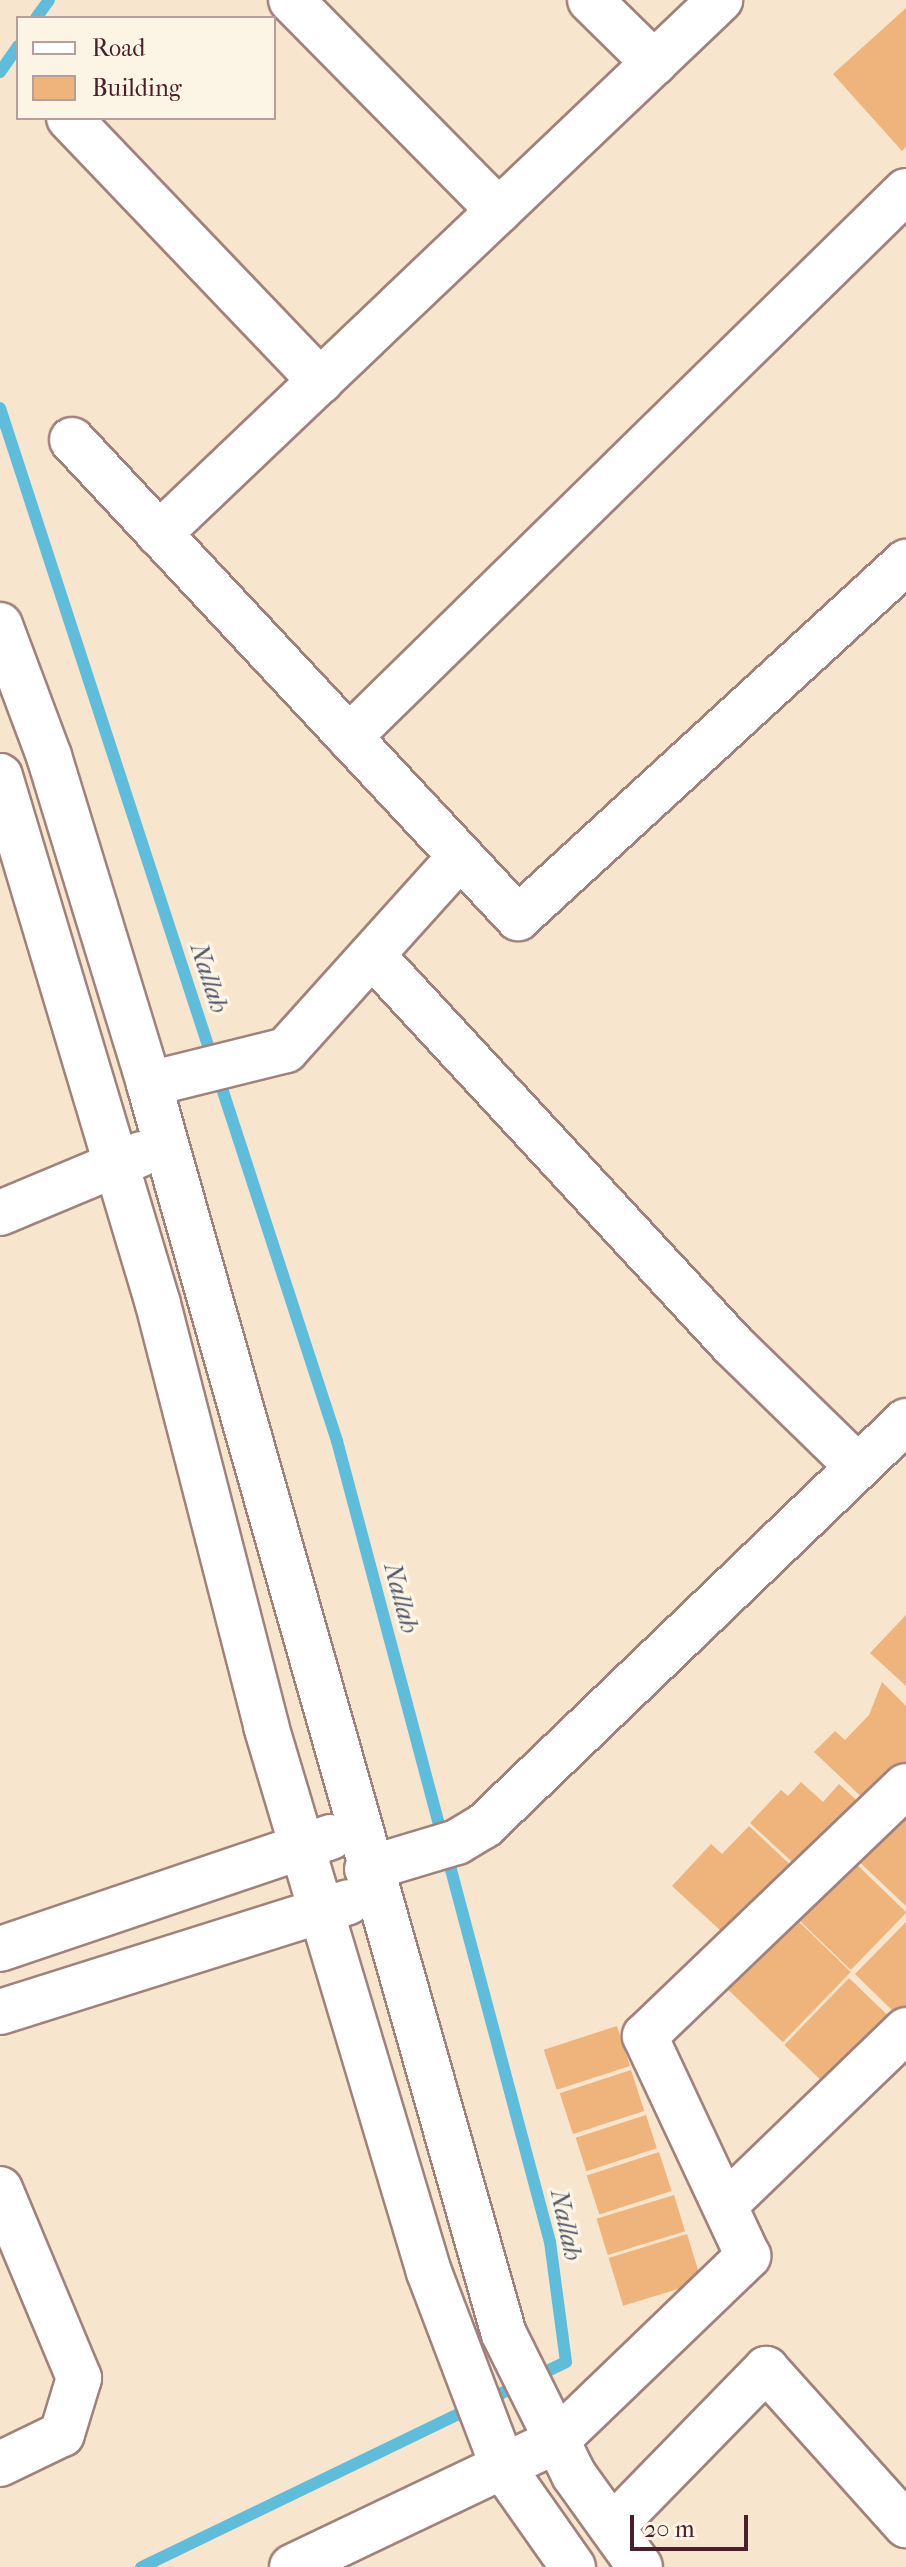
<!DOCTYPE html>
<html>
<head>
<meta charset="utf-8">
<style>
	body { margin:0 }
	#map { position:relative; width:906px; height:2567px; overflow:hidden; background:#f7e5cd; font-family:"IM FELL French Canon",serif }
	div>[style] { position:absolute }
	.stream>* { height:12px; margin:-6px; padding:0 6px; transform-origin:6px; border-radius:6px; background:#5dbddb }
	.building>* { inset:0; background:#efb47b; transform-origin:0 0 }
	.roads { filter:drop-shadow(2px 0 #a0827c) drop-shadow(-2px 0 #a0827c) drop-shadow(0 2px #a0827c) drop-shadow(0 -2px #a0827c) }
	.minor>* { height:44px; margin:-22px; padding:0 22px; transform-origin:22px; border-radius:22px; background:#fff }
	span { translate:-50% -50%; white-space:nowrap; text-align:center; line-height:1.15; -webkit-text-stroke:7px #fcf5e5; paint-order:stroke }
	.water-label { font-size:26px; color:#515669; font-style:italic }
	.legend { position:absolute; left:16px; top:16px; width:260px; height:104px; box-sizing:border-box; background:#fcf5e5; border:2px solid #b59f9b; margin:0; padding:10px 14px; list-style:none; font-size:24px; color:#4a1f2b }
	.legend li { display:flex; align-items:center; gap:16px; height:40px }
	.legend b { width:40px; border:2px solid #b59f9b }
	.scale { position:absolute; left:630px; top:2515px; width:118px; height:36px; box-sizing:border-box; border:4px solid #4a1f2b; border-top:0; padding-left:10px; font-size:24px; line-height:28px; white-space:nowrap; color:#4a1f2b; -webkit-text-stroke:6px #fcf5e5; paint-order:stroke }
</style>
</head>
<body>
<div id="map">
	<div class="stream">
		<div style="left:36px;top:18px;width:22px;rotate:-54deg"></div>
		<div style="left:0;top:72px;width:32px;rotate:-55deg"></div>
		<div style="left:0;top:408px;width:1087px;rotate:71.93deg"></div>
		<div style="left:337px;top:1441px;width:829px;rotate:75.11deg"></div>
		<div style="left:550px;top:2242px;width:121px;rotate:82.4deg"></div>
		<div style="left:566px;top:2362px;width:472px;rotate:154.2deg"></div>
	</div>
	<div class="building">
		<div style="clip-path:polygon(906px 8px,906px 147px,902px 151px,833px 74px)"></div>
		<div style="clip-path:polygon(906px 1615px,906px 1686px,870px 1653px)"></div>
		<div style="clip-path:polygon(882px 1682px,906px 1706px,906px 1768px,870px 1805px,814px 1752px,835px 1731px,845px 1740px,869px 1715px)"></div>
		<div style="clip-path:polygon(801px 1782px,823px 1802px,839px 1784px,864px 1807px,803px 1872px,750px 1823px,781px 1790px,788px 1796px)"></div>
		<div style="clip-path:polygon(906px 1800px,906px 1906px,852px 1855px)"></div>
		<div style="clip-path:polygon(749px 1826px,798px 1872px,733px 1942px,672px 1886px,711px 1844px,722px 1854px)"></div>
		<div style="left:851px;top:1859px;width:77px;height:80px;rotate:44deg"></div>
		<div style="left:794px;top:1917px;width:79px;height:98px;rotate:44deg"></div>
		<div style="clip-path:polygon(906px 1922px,906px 2014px,901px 2019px,855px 1974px)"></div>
		<div style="left:849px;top:1978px;width:66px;height:93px;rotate:44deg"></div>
		<div style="left:617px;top:2026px;width:42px;height:77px;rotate:72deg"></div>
		<div style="left:631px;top:2070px;width:43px;height:75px;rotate:72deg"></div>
		<div style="left:646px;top:2115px;width:35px;height:74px;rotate:72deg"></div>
		<div style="left:659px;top:2152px;width:41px;height:76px;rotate:72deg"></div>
		<div style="left:674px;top:2195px;width:38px;height:81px;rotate:73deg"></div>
		<div style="left:687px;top:2234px;width:50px;height:82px;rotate:73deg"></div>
	</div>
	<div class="roads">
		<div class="minor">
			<div style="left:291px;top:0;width:296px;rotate:45.4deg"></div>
			<div style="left:590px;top:0;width:90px;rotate:44.5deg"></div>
			<div style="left:69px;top:118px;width:364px;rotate:46.3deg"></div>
			<div style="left:72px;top:440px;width:654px;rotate:46.98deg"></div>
			<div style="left:518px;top:918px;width:527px;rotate:-42.54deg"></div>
			<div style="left:159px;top:534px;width:775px;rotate:-43.59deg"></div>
			<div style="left:0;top:625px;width:140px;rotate:69.5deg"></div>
			<div style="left:49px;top:756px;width:343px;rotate:73deg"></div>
			<div style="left:149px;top:1084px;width:1299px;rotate:74.15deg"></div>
			<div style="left:504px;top:2334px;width:157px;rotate:63.6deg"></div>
			<div style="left:574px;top:2475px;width:113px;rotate:54.3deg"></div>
			<div style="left:349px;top:737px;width:780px;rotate:-44.43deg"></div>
			<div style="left:0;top:776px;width:551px;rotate:73.34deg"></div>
			<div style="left:158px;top:1304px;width:436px;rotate:75.6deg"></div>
			<div style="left:266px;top:1726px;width:570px;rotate:73.38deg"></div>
			<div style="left:429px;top:2272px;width:211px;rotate:69.2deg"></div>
			<div style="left:504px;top:2469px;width:120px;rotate:54.9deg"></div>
			<div style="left:372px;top:955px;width:530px;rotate:47.22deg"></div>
			<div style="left:732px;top:1344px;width:176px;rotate:44.3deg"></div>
			<div style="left:149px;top:1084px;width:141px;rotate:-13.9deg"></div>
			<div style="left:286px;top:1050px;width:260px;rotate:-48deg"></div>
			<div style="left:0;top:1213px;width:153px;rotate:-22.7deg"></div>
			<div style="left:367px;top:1869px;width:94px;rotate:-16.7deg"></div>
			<div style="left:457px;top:1842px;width:31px;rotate:-31deg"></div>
			<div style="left:484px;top:1826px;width:585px;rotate:-43.82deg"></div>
			<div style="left:0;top:1949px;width:349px;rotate:-18.7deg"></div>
			<div style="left:0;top:2012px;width:365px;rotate:-17.5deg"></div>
			<div style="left:0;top:2189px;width:205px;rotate:67.3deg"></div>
			<div style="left:79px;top:2378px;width:59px;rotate:106.9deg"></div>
			<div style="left:62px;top:2434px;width:69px;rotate:154.2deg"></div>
			<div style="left:725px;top:2205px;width:252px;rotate:-44deg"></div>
			<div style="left:612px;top:2527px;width:221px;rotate:-45.7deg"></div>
			<div style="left:766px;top:2369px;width:210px;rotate:48.1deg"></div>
			<div style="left:292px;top:2567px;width:293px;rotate:-25.5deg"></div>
			<div style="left:556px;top:2441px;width:267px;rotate:-43.9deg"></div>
			<div style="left:748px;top:2256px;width:243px;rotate:-115.1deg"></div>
			<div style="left:645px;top:2036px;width:361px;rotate:-43.8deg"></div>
		</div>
	</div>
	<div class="water-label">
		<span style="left:209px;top:978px;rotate:72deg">Nallah</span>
		<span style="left:401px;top:1598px;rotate:75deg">Nallah</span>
		<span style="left:566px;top:2225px;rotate:78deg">Nallah</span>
	</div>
	<ul class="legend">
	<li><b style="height:10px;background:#fff"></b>Road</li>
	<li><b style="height:22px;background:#efb47b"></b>Building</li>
	</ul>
	<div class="scale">20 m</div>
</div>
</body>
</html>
